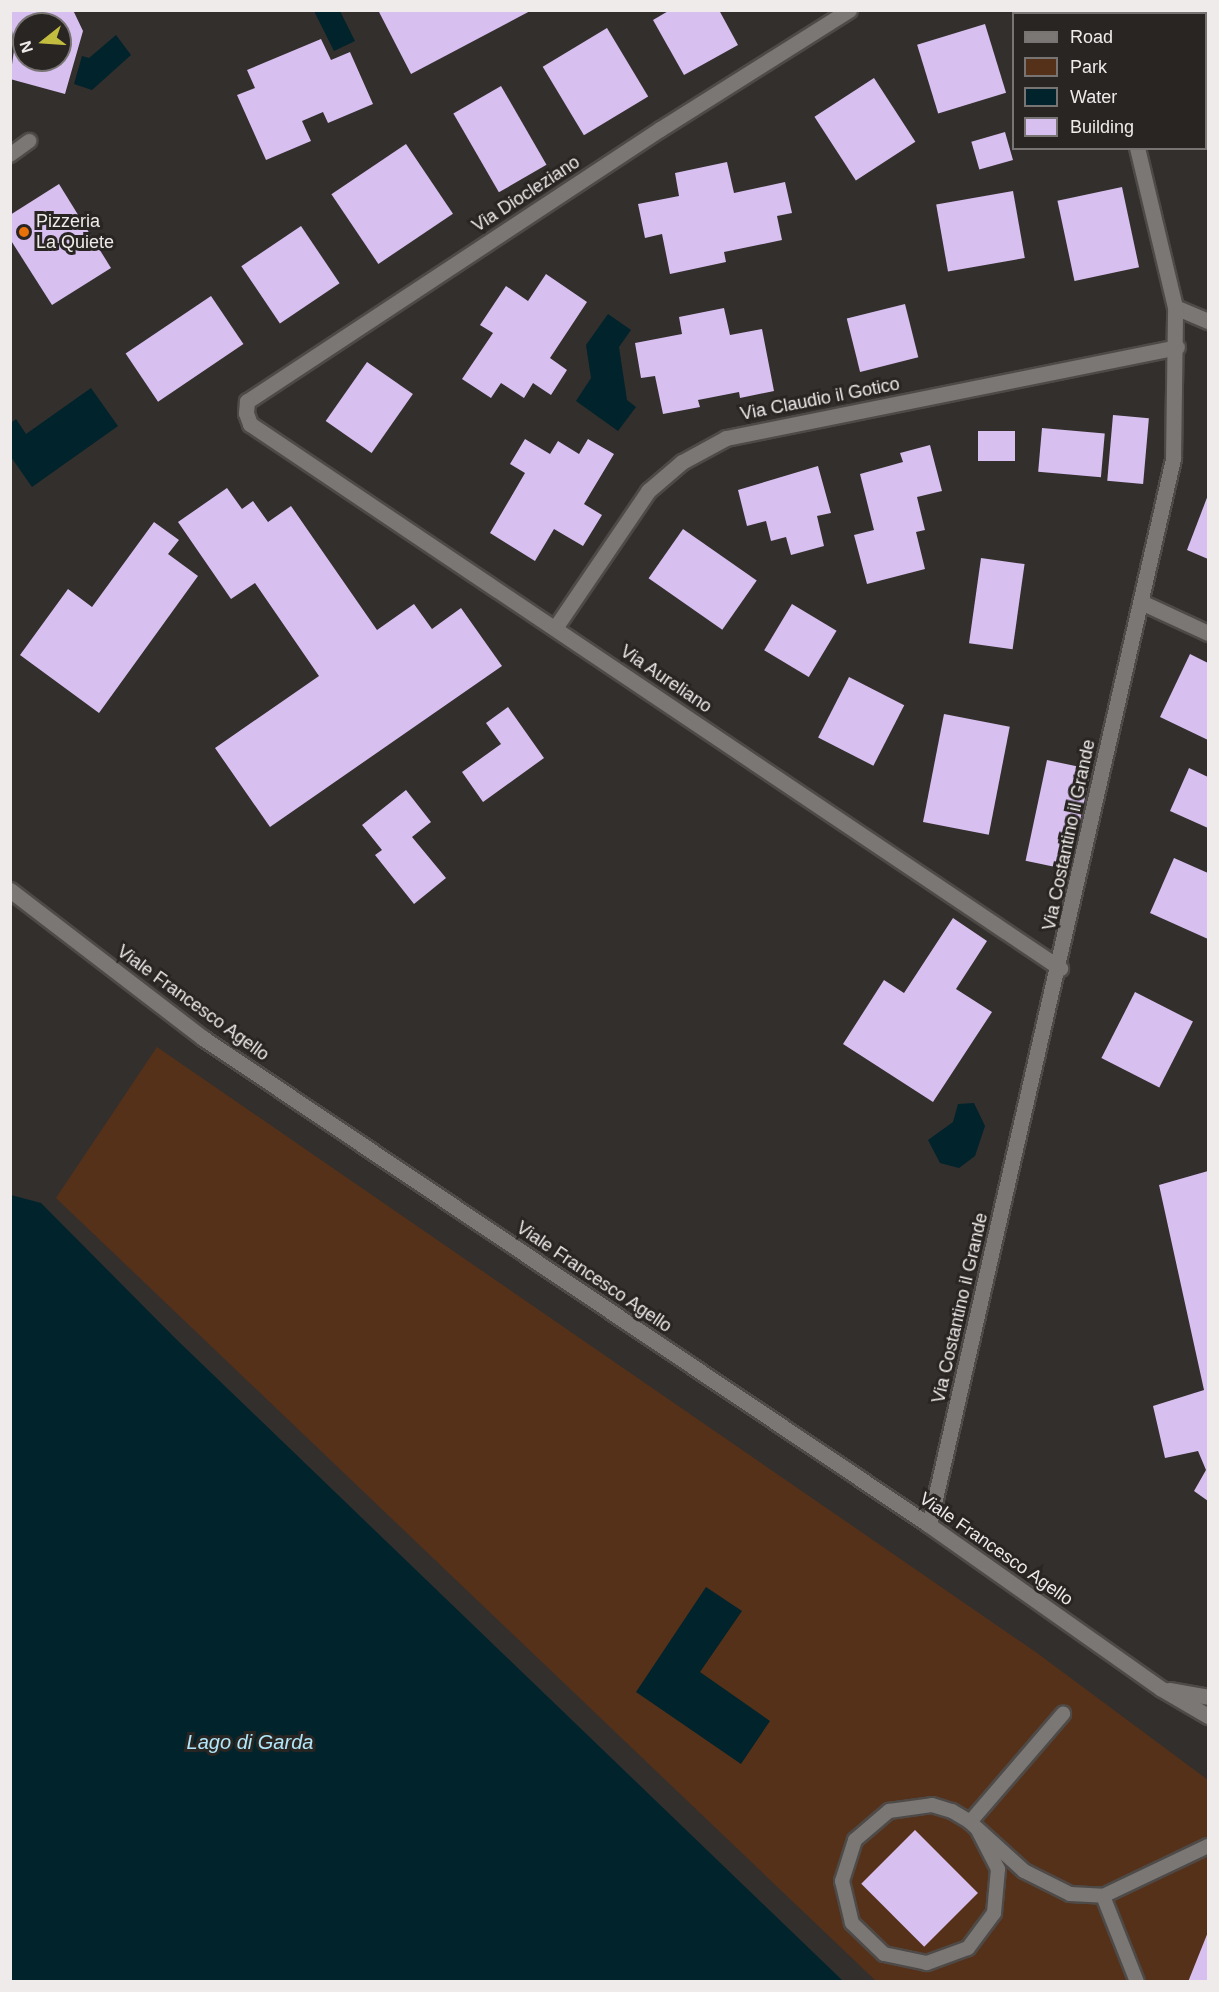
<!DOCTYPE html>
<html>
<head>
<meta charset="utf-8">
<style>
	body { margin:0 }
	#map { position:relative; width:1219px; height:1992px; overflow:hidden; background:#332f2d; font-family:Arial,sans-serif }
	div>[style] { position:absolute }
	.green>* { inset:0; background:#563119 }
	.water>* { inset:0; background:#00232c }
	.building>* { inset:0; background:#d7bff0; transform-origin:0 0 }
	.roads { filter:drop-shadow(2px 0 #4e4a48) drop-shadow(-2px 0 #4e4a48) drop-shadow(0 2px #4e4a48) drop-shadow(0 -2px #4e4a48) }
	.lane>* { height:14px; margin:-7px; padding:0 7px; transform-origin:7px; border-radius:7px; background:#7b7774 }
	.street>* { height:15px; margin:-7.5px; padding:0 7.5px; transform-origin:7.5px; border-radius:7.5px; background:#7b7774 }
	.secondary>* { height:15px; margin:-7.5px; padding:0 7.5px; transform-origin:7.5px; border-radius:7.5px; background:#7b7774 }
	.dots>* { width:16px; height:16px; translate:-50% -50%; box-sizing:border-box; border:3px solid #292523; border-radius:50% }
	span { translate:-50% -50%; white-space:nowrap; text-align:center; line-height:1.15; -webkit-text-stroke:6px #292523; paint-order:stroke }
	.street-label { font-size:18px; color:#eeebea }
	.poi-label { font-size:18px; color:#eeebea }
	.left { translate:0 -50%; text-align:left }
	.water-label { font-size:20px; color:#b0e7f8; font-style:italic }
	.frame { position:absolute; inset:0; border:12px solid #eeebea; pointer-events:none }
	.legend { position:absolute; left:1012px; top:12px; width:195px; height:138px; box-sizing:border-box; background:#292523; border:2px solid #787473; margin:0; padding:8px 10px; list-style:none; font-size:18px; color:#eeebea }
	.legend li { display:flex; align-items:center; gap:12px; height:30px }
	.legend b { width:30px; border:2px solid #787473 }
	.north { position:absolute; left:12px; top:12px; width:60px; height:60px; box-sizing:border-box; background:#292523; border:2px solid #787473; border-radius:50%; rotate:253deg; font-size:16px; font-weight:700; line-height:24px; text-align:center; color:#eeebea }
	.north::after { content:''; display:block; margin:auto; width:21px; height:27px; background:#c3bd3f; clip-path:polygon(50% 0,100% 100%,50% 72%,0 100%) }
</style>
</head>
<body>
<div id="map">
	<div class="green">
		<div style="clip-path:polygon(157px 1047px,1037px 1653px,1208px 1780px,1208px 1981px,876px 1981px,56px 1198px)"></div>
	</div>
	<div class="water">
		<div style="clip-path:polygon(314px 11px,340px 11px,355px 41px,334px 51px)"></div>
		<div style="clip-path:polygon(116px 35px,131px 55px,92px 90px,74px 84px,82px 56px,89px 58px)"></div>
		<div style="clip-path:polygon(608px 314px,631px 330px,619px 347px,627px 400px,636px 407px,618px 431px,576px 401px,591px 378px,586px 345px)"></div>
		<div style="clip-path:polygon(91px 388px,118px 426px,32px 487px,11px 457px,11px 423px,16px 419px,26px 434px)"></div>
		<div style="clip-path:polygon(974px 1103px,985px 1126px,975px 1156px,959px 1168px,940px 1163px,928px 1140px,953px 1122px,958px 1104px)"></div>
		<div style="clip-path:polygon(11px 1195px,41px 1203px,176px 1339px,843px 1981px,11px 1981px)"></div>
		<div style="clip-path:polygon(706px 1587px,742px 1611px,700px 1672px,770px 1721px,741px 1764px,636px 1692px)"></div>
	</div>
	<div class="building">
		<div style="clip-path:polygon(evenodd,10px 10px,73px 10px,83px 31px,65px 94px,10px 79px,14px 50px,10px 10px,24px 24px,60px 24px,60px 60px,24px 60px,24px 24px)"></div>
		<div style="clip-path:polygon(378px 10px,532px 10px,411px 74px)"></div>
		<div style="clip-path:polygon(670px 10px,719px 10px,738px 45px,684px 75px,653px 20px)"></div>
		<div style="clip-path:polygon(1171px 10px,1208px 10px,1208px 60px,1206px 60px,1206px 14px)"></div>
		<div style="left:985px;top:24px;width:72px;height:71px;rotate:73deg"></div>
		<div style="left:607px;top:28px;width:80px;height:75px;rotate:59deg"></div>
		<div style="clip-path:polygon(321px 39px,331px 60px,350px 52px,373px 104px,328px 123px,323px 112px,302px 121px,311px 141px,266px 160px,237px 95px,255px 88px,247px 70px)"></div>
		<div style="left:874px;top:78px;width:76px;height:71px;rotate:57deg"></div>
		<div style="left:501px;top:86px;width:91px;height:55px;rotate:60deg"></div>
		<div style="left:1005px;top:132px;width:29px;height:35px;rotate:74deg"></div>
		<div style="left:406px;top:144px;width:84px;height:90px;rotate:56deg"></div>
		<div style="clip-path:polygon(727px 162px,734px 193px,785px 182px,792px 213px,777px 216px,782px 240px,724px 252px,726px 262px,670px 274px,662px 234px,645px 238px,638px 204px,679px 196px,675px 173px)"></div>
		<div style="clip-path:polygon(59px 184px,111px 268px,52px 305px,10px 239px,10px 215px)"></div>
		<div style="left:1122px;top:187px;width:82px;height:66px;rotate:78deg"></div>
		<div style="left:1013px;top:191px;width:68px;height:78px;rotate:80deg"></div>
		<div style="left:301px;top:226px;width:69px;height:72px;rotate:56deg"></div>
		<div style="clip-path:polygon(546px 274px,587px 302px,550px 358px,567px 370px,551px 395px,533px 383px,524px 398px,501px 383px,491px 398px,462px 379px,493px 333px,480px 325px,506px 286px,528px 301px)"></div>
		<div style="left:211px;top:296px;width:58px;height:103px;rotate:56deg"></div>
		<div style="left:905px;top:304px;width:55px;height:60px;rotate:76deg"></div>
		<div style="clip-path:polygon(724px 308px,730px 335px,762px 329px,774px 391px,740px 398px,739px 392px,698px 400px,700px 407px,663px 414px,655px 376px,641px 378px,635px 343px,682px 334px,679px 317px)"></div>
		<div style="left:367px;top:362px;width:56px;height:72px;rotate:35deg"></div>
		<div style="left:1113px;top:415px;width:36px;height:66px;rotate:5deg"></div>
		<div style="left:1042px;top:428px;width:63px;height:44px;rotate:5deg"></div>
		<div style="left:978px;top:431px;width:37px;height:30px"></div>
		<div style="clip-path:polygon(525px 439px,550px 454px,558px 441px,579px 454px,588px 439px,614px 454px,584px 504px,602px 515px,583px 546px,554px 529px,535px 561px,490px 533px,525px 473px,510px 464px)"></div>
		<div style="clip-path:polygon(930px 445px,942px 491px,917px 497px,925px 530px,916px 532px,925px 569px,867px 584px,854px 535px,874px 530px,860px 474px,903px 462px,900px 453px)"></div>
		<div style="clip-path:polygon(818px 466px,831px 513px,817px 516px,824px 546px,791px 555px,786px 537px,771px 541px,766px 521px,747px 526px,738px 490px)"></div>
		<div style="clip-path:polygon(227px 488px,242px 509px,253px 501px,268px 522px,291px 506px,377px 630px,414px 604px,432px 629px,461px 608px,502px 666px,270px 827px,215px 748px,319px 676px,255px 583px,231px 599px,178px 522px)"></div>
		<div style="clip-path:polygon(1208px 495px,1208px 559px,1187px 550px)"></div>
		<div style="clip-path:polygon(154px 522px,179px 540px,168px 554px,198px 576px,99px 713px,20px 655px,68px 589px,92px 607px)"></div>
		<div style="left:683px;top:529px;width:90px;height:60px;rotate:35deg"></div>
		<div style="left:981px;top:558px;width:44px;height:86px;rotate:8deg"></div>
		<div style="left:792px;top:604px;width:52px;height:54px;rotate:31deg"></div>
		<div style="clip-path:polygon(1190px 654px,1208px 663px,1208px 740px,1160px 717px)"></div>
		<div style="left:849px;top:677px;width:62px;height:68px;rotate:27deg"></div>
		<div style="clip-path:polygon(508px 707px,544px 758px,483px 802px,462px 772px,501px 744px,486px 723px)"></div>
		<div style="left:944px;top:714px;width:67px;height:110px;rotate:11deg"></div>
		<div style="left:1047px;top:760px;width:45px;height:103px;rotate:12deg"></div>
		<div style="clip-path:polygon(1189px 768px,1208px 777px,1208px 828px,1170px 811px)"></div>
		<div style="clip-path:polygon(406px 790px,431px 822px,412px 837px,446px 878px,414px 904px,375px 855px,382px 850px,362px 825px)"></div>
		<div style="clip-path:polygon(1174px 858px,1208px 873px,1208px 939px,1150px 913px)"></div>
		<div style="clip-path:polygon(953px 918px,987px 941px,956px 989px,992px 1012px,933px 1102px,843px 1044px,884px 980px,904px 993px)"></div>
		<div style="left:1135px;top:992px;width:65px;height:74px;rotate:27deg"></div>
		<div style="clip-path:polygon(1208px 1171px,1208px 1501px,1194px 1491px,1206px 1470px,1198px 1451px,1165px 1458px,1153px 1406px,1204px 1390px,1159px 1185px)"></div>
		<div style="left:915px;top:1830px;width:89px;height:76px;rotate:45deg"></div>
		<div style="clip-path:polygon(1208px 1932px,1208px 1982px,1188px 1982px)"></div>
	</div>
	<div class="roads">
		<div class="lane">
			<div style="left:10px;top:155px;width:24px;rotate:-36deg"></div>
			<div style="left:970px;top:1822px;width:143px;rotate:-49.3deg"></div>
			<div style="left:978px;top:1830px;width:44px;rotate:62.9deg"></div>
			<div style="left:998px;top:1869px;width:44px;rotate:95.2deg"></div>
			<div style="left:994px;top:1913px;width:44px;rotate:126.6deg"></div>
			<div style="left:968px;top:1948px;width:44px;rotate:159.9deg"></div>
			<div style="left:927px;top:1963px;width:44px;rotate:-168.2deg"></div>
			<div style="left:884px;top:1954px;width:45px;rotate:-135.9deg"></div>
			<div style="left:852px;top:1923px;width:43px;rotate:-103.4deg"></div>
			<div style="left:842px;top:1881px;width:43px;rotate:-72.4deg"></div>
			<div style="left:855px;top:1840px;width:45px;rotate:-40.5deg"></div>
			<div style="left:889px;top:1811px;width:43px;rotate:-7.9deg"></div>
			<div style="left:932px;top:1805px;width:21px;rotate:17deg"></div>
			<div style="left:952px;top:1811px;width:21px;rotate:31deg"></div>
			<div style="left:970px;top:1822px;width:73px;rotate:42.2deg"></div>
			<div style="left:1024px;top:1871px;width:51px;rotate:26.6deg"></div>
			<div style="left:1070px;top:1894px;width:33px;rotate:3deg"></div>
			<div style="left:1103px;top:1896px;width:116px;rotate:-25.5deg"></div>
			<div style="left:1103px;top:1896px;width:92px;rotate:68.4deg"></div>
		</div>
		<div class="street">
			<div style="left:849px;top:10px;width:223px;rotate:147.8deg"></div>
			<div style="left:660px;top:129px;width:495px;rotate:146.6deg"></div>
			<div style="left:247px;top:401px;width:12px;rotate:95deg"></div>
			<div style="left:246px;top:413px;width:12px;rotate:70deg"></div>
			<div style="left:250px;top:424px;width:976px;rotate:33.89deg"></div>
			<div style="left:1108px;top:10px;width:4px;rotate:76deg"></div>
			<div style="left:1175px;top:307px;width:36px;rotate:23deg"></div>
			<div style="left:1141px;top:602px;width:74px;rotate:24.8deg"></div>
			<div style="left:555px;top:628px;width:166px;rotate:-55.8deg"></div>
			<div style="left:648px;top:491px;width:45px;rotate:-40.5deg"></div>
			<div style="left:682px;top:462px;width:50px;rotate:-28.6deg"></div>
			<div style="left:726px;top:438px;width:460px;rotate:-11.4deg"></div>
			<div style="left:929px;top:1525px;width:1094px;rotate:-77.11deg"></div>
			<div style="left:1173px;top:459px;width:152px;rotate:-89.2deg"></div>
			<div style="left:1175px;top:307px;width:163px;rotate:-103.4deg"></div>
		</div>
		<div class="secondary">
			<div style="left:10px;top:890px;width:243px;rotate:37.5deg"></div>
			<div style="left:203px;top:1038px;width:874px;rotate:33.85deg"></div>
			<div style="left:929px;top:1525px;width:283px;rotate:35.2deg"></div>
			<div style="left:1160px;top:1688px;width:56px;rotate:30.3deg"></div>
			<div style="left:1169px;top:1690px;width:40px;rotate:10deg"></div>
		</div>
	</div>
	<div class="dots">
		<div style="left:24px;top:232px;background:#e8710a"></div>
	</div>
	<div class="street-label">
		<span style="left:526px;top:194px;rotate:-33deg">Via Diocleziano</span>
		<span style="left:820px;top:399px;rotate:-11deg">Via Claudio il Gotico</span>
		<span style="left:666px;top:679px;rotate:34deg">Via Aureliano</span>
		<span style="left:1069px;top:835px;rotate:-78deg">Via Costantino il Grande</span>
		<span style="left:193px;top:1003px;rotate:36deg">Viale Francesco Agello</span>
		<span style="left:594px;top:1277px;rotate:34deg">Viale Francesco Agello</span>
		<span style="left:960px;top:1308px;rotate:-77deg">Via Costantino il Grande</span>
		<span style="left:996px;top:1549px;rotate:35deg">Viale Francesco Agello</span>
	</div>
	<div class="poi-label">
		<span class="left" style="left:36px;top:232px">Pizzeria<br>La Quiete</span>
	</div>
	<div class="water-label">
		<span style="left:250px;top:1742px">Lago di Garda</span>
	</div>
	<div class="frame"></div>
	<ul class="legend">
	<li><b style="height:8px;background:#7b7774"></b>Road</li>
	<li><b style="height:16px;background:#563119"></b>Park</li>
	<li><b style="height:16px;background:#00232c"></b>Water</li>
	<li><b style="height:16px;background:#d7bff0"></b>Building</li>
	</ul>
	<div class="north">N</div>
</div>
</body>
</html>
